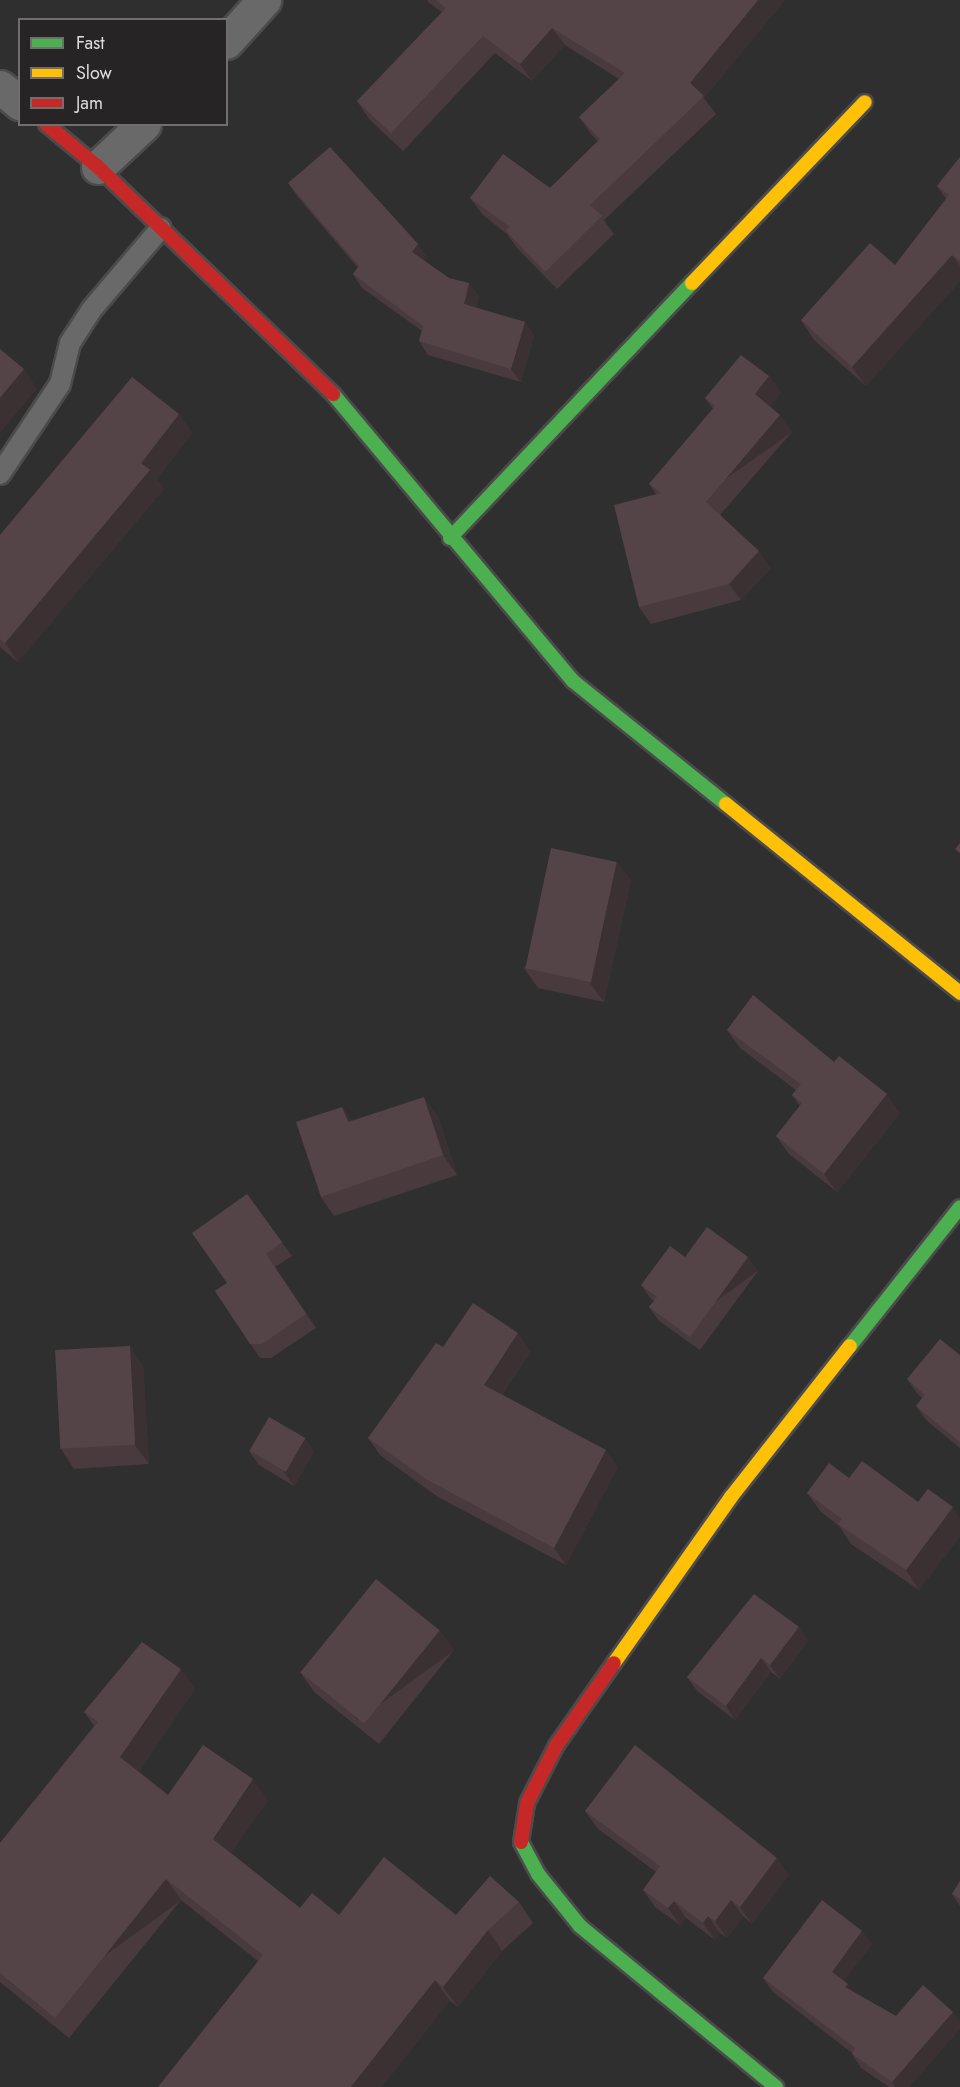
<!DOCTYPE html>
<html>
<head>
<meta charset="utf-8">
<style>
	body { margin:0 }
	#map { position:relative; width:960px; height:2087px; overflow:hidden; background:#302f2f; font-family:Jost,sans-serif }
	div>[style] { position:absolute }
	.roads { filter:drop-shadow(2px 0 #4c4b4b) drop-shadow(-2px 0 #4c4b4b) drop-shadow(0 2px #4c4b4b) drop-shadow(0 -2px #4c4b4b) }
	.lane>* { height:20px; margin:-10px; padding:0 10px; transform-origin:10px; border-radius:10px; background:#6a6969 }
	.street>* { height:33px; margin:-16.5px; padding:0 16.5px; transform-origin:16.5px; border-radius:16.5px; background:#6a6969 }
	.fast>* { height:14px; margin:-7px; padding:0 7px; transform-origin:7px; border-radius:7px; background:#4caf50 }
	.slow>* { height:14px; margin:-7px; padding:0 7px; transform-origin:7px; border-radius:7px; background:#ffc107 }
	.jam>* { height:14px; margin:-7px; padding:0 7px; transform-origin:7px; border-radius:7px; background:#c62828 }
	.wall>* { inset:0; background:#483a3d }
	.shaded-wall>* { inset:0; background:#3b3032; transform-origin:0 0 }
	.building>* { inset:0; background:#544447; transform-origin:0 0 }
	span { translate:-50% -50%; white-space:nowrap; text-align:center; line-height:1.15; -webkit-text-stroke:4.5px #272425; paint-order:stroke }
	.legend { position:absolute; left:18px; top:18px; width:210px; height:108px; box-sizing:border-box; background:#272425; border:2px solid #706e6f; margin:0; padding:8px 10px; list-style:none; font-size:18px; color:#dedddd }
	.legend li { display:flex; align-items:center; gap:12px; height:30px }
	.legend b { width:30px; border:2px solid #706e6f }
</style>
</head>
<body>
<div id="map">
	<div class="roads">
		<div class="lane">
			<div style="left:0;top:474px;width:108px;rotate:-56.3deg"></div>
			<div style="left:60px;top:384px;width:42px;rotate:-76.3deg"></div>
			<div style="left:70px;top:343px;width:40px;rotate:-57.1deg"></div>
			<div style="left:92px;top:309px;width:106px;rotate:-49.6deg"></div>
		</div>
		<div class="street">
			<div style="left:226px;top:42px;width:57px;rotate:-47.9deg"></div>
			<div style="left:0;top:87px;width:26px;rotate:39deg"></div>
			<div style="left:98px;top:167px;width:63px;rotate:-43.1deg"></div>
		</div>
		<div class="fast">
			<div style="left:333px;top:394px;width:374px;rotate:50.1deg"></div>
			<div style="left:573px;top:681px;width:196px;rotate:38.8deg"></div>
			<div style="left:450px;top:538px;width:352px;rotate:-46.5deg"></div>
			<div style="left:850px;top:1346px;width:177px;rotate:-51.6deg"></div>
			<div style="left:521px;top:1842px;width:36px;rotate:62deg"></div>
			<div style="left:538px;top:1874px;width:67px;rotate:51.1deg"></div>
			<div style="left:580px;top:1926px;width:254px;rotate:39.4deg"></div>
		</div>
		<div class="slow">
			<div style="left:692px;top:283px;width:250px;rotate:-46.3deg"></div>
			<div style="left:726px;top:804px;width:301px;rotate:38.9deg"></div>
			<div style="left:614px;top:1663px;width:203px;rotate:-54.8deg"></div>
			<div style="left:731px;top:1497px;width:192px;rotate:-51.8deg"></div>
		</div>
		<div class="jam">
			<div style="left:46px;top:124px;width:67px;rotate:39.6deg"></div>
			<div style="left:98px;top:167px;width:327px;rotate:44deg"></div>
			<div style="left:521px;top:1842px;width:39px;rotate:-81deg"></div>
			<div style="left:527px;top:1803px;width:64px;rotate:-63deg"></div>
			<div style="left:556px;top:1746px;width:101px;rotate:-55.1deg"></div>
		</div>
	</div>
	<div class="wall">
		<div style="clip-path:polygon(427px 0,785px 0,704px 98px,716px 114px,604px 220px,614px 234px,557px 289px,518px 249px,507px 234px,483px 215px,470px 198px,550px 188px,598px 141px,591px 134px,579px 117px,619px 79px,565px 45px,532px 81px,495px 53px,403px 151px,369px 119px,357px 101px,442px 12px,429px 3px)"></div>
		<div style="clip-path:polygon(960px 157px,960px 281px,866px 386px,814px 340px,801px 320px,895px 265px,946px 199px,937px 186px)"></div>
		<div style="clip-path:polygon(288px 183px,427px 257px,424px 261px,449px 278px,479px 296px,476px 308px,525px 322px,534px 335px,521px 382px,428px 355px,419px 341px,422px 331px,362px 288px,353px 274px,358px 268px,297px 196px)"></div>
		<div style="clip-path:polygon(769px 376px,781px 393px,770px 406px,792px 432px,720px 515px,771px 568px,741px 600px,651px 624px,639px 607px,656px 494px,649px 484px,713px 409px,705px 398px)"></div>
		<div style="clip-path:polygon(179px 414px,192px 433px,157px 479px,164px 489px,18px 662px,0 647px,0 535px)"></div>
		<div style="clip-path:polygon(617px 862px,631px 881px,604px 1002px,538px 988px,524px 968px)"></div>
		<div style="clip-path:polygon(727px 1030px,834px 1062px,900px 1113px,837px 1192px,789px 1154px,776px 1136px,800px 1106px,792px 1095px,796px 1090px,740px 1048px)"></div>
		<div style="clip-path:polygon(342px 1107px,352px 1121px,438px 1116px,457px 1175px,334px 1216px,321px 1197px)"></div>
		<div style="clip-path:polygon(247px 1194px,292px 1256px,275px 1267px,316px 1328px,271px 1358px,260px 1358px,215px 1291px,227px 1283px)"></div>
		<div style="clip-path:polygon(685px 1257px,758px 1271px,700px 1350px,659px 1321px,649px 1307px,654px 1301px,651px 1299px,641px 1285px)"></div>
		<div style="clip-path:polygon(443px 1347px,531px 1351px,502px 1395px,618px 1467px,566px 1565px,438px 1497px,380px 1455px,368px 1438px)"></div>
		<div style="clip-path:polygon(960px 1355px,960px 1448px,926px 1420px,916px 1406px,922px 1398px,917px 1393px,907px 1379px)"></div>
		<div style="clip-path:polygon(143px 1366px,149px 1464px,74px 1469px,61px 1449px)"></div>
		<div style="clip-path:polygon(305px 1438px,314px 1452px,294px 1486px,259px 1465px,249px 1451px)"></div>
		<div style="clip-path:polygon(849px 1478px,960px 1518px,960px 1536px,919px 1590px,851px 1544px,839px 1526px,821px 1512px,807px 1493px)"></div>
		<div style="clip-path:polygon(440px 1631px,454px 1650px,379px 1744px,314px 1692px,300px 1672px)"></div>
		<div style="clip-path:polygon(808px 1641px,780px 1679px,771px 1672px,735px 1720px,697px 1691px,687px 1677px)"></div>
		<div style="clip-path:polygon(181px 1669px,195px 1689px,139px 1772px,168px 1795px,268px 1800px,231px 1853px,300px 1908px,339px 1915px,456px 1915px,519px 1902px,533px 1923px,502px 1951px,458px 2007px,450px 2001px,258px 1961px,181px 1900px,69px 2038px,0 1982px,0 1843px,94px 1726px,84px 1712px)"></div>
		<div style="clip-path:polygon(585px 1811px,789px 1875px,752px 1924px,743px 1916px,727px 1938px,720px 1933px,715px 1940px,686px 1918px,680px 1925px,655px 1907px,643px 1890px,656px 1872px,597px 1828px)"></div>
		<div style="clip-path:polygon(960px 1881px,960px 1906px,952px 1894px)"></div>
		<div style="clip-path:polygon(872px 1944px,844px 1981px,854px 1993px,896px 2016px,953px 2012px,960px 2022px,960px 2029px,909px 2087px,889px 2087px,861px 2068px,852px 2054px,852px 2053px,773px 1992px,763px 1978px)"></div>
	</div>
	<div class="shaded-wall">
		<div style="clip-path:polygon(758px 0,785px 0,704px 98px,690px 83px)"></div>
		<div style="clip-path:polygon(552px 28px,565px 45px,532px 81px,520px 64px)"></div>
		<div style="clip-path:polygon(418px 244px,427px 257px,421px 265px,412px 252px)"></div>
		<div style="clip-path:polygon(952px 255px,960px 266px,960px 281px,866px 386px,852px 367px)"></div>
		<div style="clip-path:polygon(469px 283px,479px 296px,473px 318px,464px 304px)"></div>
		<div style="clip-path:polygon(525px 322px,534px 335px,521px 382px,511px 369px)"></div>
		<div style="clip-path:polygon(24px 369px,37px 389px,0 433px,0 398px)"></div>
		<div style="clip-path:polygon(769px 376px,781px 393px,767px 410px,755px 394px)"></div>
		<div style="clip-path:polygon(179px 414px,192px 433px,157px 479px,164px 489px,18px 662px,5px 643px)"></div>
		<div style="left:780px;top:415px;width:21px;height:114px;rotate:55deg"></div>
		<div style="clip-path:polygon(759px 551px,771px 568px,741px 600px,729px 584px)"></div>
		<div style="clip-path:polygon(617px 862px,631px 881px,604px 1002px,590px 983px)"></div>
		<div style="clip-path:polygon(887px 1094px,900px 1113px,837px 1192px,824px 1174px)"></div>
		<div style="clip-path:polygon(424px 1097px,438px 1116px,457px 1175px,443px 1155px)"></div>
		<div style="clip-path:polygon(342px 1107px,356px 1126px,348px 1122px)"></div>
		<div style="left:748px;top:1257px;width:17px;height:99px;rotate:54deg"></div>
		<div style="clip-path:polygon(518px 1333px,531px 1351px,496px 1403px,484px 1385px)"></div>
		<div style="clip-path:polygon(130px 1346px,143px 1366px,149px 1464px,135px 1445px)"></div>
		<div style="clip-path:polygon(305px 1438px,314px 1452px,294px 1486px,284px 1472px)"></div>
		<div style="clip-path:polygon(606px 1450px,618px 1467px,566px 1565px,554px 1548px)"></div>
		<div style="clip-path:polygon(953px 1507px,960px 1518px,960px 1536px,919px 1590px,906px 1570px)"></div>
		<div style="clip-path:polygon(799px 1627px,808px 1641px,780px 1679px,770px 1665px)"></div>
		<div style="left:440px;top:1631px;width:24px;height:119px;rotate:54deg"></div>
		<div style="clip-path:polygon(761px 1658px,771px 1672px,735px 1720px,726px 1706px)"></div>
		<div style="clip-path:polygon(181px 1669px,195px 1689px,135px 1778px,120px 1757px)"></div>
		<div style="clip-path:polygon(253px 1779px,268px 1800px,227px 1859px,213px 1839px)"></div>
		<div style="clip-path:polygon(777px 1858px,789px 1875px,752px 1924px,740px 1907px)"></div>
		<div style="left:166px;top:1879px;width:26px;height:178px;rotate:54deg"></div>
		<div style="clip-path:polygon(731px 1900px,743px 1916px,727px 1938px,715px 1921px)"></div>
		<div style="clip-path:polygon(674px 1901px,686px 1918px,680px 1925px,668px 1908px)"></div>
		<div style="clip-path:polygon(708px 1916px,720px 1933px,715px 1940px,703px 1923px)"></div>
		<div style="clip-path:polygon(488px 1930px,502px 1951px,458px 2007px,443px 1987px)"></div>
		<div style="clip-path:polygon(862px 1931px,872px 1944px,841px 1985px,832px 1972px)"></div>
		<div style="clip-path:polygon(435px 1980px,450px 2001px,382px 2087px,351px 2087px)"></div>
		<div style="clip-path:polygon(848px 1984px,857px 1997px,845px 1987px)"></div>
		<div style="clip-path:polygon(953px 2012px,960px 2022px,960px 2029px,909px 2087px,895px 2087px,892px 2082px)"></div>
	</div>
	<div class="building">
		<div style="clip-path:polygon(436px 0,758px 0,690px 83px,704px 96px,590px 205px,602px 216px,545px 272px,506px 231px,510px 227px,470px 198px,503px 154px,550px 188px,600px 139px,579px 117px,625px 73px,552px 28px,520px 64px,483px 36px,391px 133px,357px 101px,446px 8px)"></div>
		<div style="clip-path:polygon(330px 147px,418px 244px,412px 252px,449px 278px,469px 283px,464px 304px,525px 322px,511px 369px,419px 341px,423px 326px,353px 274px,359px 266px,288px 183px)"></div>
		<div style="clip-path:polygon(960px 157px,960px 261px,952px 255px,852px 367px,801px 320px,870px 243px,895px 265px,949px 195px,937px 186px)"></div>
		<div style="clip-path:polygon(0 349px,24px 369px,0 398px)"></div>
		<div style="clip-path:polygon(741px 355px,769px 376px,755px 394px,780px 415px,706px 502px,759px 551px,729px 584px,639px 607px,614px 505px,661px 493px,649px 484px,715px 406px,705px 398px)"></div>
		<div style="clip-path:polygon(132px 377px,179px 414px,141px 463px,150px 470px,5px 643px,0 639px,0 535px)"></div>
		<div style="clip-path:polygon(960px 843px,960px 853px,955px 849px)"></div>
		<div style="left:551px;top:848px;width:67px;height:123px;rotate:12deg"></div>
		<div style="clip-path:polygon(753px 995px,834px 1062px,839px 1056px,887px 1094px,824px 1174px,776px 1136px,802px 1103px,792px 1095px,801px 1084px,727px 1030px)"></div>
		<div style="clip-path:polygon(424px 1097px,443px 1155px,321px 1197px,296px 1122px,342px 1107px,348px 1122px)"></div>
		<div style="clip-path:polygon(247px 1194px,282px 1242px,266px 1254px,306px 1314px,262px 1344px,250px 1344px,215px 1291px,227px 1283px,192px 1233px)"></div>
		<div style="clip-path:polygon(707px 1227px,748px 1257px,690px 1337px,649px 1307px,657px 1297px,641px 1285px,670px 1246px,685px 1257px)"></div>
		<div style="clip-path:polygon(473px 1303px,518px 1333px,484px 1385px,606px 1450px,554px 1548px,426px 1479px,368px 1438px,436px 1343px,443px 1347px)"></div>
		<div style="clip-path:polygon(940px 1339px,960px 1355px,960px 1442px,916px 1406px,925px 1395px,907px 1379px)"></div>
		<div style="left:130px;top:1346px;width:99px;height:75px;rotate:87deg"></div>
		<div style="left:269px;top:1417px;width:42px;height:39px;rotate:30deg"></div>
		<div style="clip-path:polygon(862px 1461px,918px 1502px,928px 1489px,953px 1507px,906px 1570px,838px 1524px,842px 1519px,807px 1493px,829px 1463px,849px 1478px)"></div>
		<div style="left:376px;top:1579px;width:82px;height:120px;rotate:39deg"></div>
		<div style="clip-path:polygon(754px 1594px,799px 1627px,770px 1665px,761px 1658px,726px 1706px,687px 1677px)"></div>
		<div style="clip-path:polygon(142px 1642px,181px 1669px,120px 1757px,168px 1795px,203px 1745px,253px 1779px,213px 1839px,300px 1908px,312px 1893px,339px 1915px,384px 1857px,456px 1915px,490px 1876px,519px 1902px,488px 1930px,443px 1987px,435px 1980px,351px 2087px,158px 2087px,263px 1955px,166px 1879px,55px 2018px,0 1973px,0 1843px,98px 1722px,84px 1712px)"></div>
		<div style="clip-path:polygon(635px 1745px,777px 1858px,740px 1907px,731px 1900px,715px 1921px,708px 1916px,703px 1923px,674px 1901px,668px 1908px,643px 1890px,660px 1866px,585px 1811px)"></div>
		<div style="clip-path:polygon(960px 1881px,960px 1899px,952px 1894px)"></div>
		<div style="clip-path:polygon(822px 1900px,862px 1931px,832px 1972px,848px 1984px,845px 1987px,896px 2016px,923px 1985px,953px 2012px,892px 2082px,852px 2054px,855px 2048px,763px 1978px)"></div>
	</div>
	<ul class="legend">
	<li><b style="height:8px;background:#4caf50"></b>Fast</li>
	<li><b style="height:8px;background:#ffc107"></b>Slow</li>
	<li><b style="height:8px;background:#c62828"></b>Jam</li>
	</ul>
</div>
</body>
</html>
